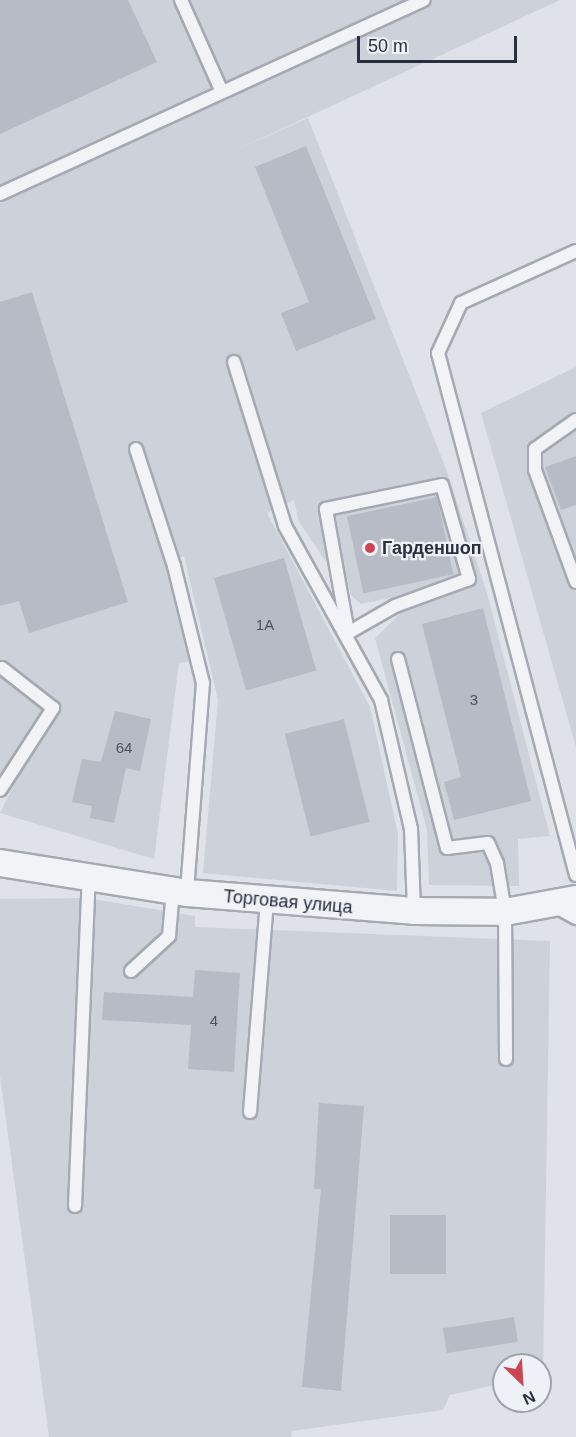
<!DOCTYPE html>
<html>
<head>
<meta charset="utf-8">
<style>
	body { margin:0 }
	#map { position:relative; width:576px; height:1437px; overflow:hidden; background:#dfe2e8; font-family:Arial,sans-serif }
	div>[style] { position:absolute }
	.built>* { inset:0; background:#cdd1da }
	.building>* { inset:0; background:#b6bbc5; transform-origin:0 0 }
	.roads { filter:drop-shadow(2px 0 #a4a9b2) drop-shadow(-2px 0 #a4a9b2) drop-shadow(0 2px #a4a9b2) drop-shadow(0 -2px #a4a9b2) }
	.service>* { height:12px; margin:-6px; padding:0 6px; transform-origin:6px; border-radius:6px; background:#f2f3f6 }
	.minor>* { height:26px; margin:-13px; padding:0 13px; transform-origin:13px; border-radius:13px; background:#f2f3f6 }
	.dots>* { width:16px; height:16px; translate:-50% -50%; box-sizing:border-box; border:3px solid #eef1f6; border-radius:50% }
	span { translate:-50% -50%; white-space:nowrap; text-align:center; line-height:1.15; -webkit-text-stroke:4.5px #eef1f6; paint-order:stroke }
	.number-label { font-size:15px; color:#4c5260 }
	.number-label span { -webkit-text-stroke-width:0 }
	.poi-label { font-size:18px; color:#282f3f; font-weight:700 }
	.left { translate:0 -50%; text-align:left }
	.street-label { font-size:18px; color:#282f3f }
	.north { position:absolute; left:492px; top:1353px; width:60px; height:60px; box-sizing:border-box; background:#eef1f6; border:2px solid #9fa3ad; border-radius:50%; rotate:155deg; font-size:16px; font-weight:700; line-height:24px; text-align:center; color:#282f3f }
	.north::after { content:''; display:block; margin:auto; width:21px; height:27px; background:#cb4652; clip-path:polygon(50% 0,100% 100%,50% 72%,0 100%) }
	.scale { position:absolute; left:357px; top:36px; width:160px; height:27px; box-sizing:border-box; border:3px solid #282f3f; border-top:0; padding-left:8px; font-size:18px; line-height:21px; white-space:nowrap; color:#282f3f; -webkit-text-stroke:4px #eef1f6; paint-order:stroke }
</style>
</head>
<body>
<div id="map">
	<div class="built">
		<div style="clip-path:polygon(0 0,560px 0,234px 151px,308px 118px,446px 469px,487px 593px,550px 836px,518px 839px,519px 886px,429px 885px,427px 830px,375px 638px,400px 614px,390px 598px,361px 604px,351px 595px,338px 539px,325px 541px,330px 568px,299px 522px,294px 500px,267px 513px,370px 707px,398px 834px,397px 891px,203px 873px,218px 700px,184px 556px,168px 564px,191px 661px,179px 663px,154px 859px,0 813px,12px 788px,0 780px)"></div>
		<div style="clip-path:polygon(576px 367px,576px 747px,481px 413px)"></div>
		<div style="clip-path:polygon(87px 898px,195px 916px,195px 927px,550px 941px,543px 1374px,540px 1365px,504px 1365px,504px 1383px,450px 1395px,443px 1410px,292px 1431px,291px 1437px,49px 1437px,0 1076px,0 899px)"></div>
	</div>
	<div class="building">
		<div style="clip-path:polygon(0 0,128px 0,157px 62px,0 134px)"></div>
		<div style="clip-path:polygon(306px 146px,376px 319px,296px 351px,281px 313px,309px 302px,255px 167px)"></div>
		<div style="clip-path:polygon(32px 292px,128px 602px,29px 633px,19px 601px,0 606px,0 302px)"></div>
		<div style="clip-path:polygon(576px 456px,576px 505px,561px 510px,545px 467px)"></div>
		<div style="left:437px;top:497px;width:79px;height:92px;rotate:78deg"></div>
		<div style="left:284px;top:558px;width:117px;height:73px;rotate:74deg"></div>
		<div style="clip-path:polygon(483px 608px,531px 801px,454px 820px,444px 782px,461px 777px,422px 624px)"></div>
		<div style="clip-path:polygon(115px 711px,151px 719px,140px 771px,126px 768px,114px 823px,90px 818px,92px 806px,72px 802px,82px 759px,101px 762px)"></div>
		<div style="left:344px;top:719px;width:106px;height:61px;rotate:76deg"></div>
		<div style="clip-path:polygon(195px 970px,240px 973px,234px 1072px,188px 1069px,191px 1025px,102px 1020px,104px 992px,193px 997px)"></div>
		<div style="clip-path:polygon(319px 1103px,364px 1106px,341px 1391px,302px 1387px,321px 1189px,314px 1189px)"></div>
		<div style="left:390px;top:1215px;width:56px;height:59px"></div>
		<div style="left:514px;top:1317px;width:25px;height:72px;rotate:81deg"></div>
	</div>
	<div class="roads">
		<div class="service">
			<div style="left:181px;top:0;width:98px;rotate:66deg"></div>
			<div style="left:0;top:194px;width:466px;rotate:-24.6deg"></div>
			<div style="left:576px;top:251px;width:126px;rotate:155.7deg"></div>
			<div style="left:461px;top:303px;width:55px;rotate:114.7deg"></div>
			<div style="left:438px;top:353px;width:540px;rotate:75.19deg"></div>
			<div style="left:234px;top:362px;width:172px;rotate:72.7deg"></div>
			<div style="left:285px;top:526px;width:199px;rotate:61.1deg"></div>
			<div style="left:381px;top:700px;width:132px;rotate:76.9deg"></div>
			<div style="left:411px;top:829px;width:82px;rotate:87.9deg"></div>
			<div style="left:576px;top:420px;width:50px;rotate:144.7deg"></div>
			<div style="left:535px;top:449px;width:21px;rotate:90deg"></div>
			<div style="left:535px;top:470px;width:119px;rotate:69.9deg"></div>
			<div style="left:136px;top:449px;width:123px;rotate:72deg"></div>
			<div style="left:174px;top:566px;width:121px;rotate:76.1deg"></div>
			<div style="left:203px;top:683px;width:211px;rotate:94.4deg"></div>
			<div style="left:442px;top:485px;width:98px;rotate:74deg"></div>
			<div style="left:469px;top:579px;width:79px;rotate:160deg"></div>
			<div style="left:395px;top:606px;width:54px;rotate:150.1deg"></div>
			<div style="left:348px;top:633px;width:126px;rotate:-100.1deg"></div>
			<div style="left:326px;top:509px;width:118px;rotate:-11.7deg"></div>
			<div style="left:398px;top:659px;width:195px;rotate:75.5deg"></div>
			<div style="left:447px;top:848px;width:41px;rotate:-7deg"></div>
			<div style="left:488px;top:843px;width:22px;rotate:66deg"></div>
			<div style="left:497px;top:863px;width:50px;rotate:80.7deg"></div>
			<div style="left:505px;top:912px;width:147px;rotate:89.6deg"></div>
			<div style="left:0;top:790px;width:98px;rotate:-57.1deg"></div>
			<div style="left:53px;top:708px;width:65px;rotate:-141.9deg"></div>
			<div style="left:554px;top:906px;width:25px;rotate:29deg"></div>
			<div style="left:131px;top:971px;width:52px;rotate:-42.6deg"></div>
			<div style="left:169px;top:936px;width:46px;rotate:-85deg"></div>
			<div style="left:250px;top:1112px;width:212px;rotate:-85.4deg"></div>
			<div style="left:75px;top:1206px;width:330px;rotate:-87.6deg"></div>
		</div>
		<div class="minor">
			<div style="left:0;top:863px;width:189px;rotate:9.1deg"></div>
			<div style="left:187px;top:893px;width:228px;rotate:4.5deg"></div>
			<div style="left:414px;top:911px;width:91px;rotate:0.6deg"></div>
			<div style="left:505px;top:912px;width:72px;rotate:-10.4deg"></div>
		</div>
	</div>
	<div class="dots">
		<div style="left:370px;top:548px;background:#cb4652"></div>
	</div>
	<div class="number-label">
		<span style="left:265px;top:625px">1А</span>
		<span style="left:474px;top:700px">3</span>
		<span style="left:124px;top:748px">64</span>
		<span style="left:214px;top:1021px">4</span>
	</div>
	<div class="poi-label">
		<span class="left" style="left:382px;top:548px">Гарденшоп</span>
	</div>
	<div class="street-label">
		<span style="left:288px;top:902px;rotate:5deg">Торговая улица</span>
	</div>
	<div class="north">N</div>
	<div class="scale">50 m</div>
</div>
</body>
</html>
